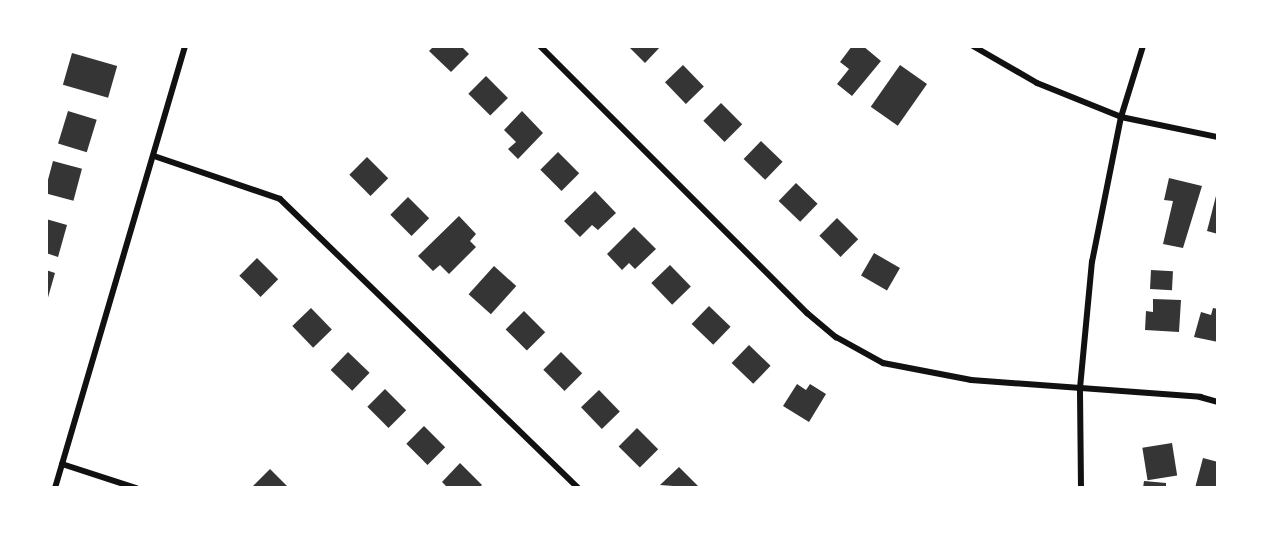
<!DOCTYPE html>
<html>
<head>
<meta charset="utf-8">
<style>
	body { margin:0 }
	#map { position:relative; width:1264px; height:534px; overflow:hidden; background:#fff; font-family:"PT Sans",sans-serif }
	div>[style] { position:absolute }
	.building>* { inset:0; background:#353535; transform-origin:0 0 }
	.minor>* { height:6px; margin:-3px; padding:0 3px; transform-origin:3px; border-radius:3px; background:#111 }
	span { translate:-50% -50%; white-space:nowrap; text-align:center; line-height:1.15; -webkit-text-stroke:6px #fff; paint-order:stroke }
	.frame { position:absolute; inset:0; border:48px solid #fff; pointer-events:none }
</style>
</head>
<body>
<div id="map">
	<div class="building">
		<div style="clip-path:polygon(434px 46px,461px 46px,469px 54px,451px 72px,429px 51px)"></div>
		<div style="clip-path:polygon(628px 46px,661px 46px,645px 63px)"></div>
		<div style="clip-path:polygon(852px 46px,863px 46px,881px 61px,852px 96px,837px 84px,849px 69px,840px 62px)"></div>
		<div style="left:72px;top:53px;width:47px;height:33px;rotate:16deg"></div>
		<div style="left:683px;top:65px;width:30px;height:25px;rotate:46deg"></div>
		<div style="left:900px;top:65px;width:33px;height:51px;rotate:35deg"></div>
		<div style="left:486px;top:76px;width:31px;height:25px;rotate:45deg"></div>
		<div style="left:721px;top:103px;width:30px;height:25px;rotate:45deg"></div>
		<div style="left:68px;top:111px;width:30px;height:34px;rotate:17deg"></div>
		<div style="clip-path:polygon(522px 111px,543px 133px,518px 159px,508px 149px,516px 142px,504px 130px)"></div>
		<div style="left:761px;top:141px;width:30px;height:25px;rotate:44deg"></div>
		<div style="left:558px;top:152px;width:30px;height:25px;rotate:45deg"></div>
		<div style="left:367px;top:157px;width:30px;height:25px;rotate:45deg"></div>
		<div style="left:53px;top:161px;width:30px;height:33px;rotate:15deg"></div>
		<div style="clip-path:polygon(1169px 178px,1202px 186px,1183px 248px,1163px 244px,1173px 201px,1164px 200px)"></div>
		<div style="left:796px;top:183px;width:30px;height:25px;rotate:44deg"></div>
		<div style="clip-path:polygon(595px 191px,616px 213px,598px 230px,592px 225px,580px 237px,564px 221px)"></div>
		<div style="clip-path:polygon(1217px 192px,1218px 192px,1218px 234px,1207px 231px)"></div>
		<div style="left:408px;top:197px;width:30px;height:25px;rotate:45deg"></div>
		<div style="clip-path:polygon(459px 216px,476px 234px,470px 241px,476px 247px,449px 274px,440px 265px,433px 271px,418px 256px)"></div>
		<div style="left:837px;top:218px;width:30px;height:25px;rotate:45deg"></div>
		<div style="clip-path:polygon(46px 219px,67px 225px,58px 257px,46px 253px)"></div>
		<div style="clip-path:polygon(634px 227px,656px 249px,635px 269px,629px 263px,622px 270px,607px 254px)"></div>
		<div style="left:874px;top:253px;width:30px;height:26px;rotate:30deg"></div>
		<div style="left:257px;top:258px;width:30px;height:25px;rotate:45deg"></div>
		<div style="left:670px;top:265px;width:30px;height:26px;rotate:46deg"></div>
		<div style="left:494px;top:266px;width:30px;height:38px;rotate:42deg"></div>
		<div style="clip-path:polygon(46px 270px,55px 273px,47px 301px,46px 301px)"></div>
		<div style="left:1151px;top:270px;width:22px;height:19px;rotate:3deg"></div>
		<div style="clip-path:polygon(1153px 299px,1181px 300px,1179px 332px,1145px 330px,1146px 311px,1153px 312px)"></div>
		<div style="left:709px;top:306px;width:30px;height:25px;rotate:44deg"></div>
		<div style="left:311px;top:308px;width:30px;height:26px;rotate:46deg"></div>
		<div style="clip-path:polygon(1213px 308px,1218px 309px,1218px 342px,1194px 337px,1201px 312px,1211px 315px)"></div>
		<div style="left:524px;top:311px;width:30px;height:26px;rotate:45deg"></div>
		<div style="left:749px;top:345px;width:30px;height:25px;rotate:44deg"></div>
		<div style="left:348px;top:352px;width:30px;height:25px;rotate:44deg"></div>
		<div style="left:561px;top:352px;width:30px;height:25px;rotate:45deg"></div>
		<div style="clip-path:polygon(797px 384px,806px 390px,810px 384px,826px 394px,809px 422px,783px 406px)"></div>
		<div style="left:385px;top:389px;width:30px;height:25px;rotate:45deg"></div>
		<div style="left:599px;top:390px;width:30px;height:25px;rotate:46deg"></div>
		<div style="left:424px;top:426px;width:30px;height:25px;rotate:45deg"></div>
		<div style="left:637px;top:428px;width:30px;height:26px;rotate:45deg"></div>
		<div style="left:1172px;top:443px;width:33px;height:30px;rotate:81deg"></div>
		<div style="clip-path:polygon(1203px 458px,1218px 462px,1218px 488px,1195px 488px)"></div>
		<div style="clip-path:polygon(460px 463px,482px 485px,479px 488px,448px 488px,442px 482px)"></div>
		<div style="clip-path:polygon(679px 467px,700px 488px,660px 485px)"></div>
		<div style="clip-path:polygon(270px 469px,289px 488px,251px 488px)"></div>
		<div style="clip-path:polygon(1144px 481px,1166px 483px,1166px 488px,1143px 488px)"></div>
	</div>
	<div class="minor">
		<div style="left:540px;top:46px;width:378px;rotate:45deg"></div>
		<div style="left:807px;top:313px;width:38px;rotate:40deg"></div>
		<div style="left:836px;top:337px;width:54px;rotate:29deg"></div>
		<div style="left:883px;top:363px;width:90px;rotate:10.9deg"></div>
		<div style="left:971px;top:380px;width:230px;rotate:4.2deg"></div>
		<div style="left:1200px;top:397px;width:19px;rotate:16deg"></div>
		<div style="left:973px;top:46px;width:74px;rotate:30deg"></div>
		<div style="left:1037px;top:83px;width:91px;rotate:22deg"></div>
		<div style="left:1121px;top:117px;width:99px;rotate:11.7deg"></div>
		<div style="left:154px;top:156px;width:133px;rotate:18.8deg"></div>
		<div style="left:280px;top:199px;width:415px;rotate:44.1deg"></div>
		<div style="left:62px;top:464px;width:78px;rotate:18deg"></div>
		<div style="left:55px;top:488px;width:461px;rotate:-73.6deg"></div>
		<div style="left:1081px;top:488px;width:100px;rotate:-90.6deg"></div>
		<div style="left:1080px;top:388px;width:127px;rotate:-84.6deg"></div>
		<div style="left:1092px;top:262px;width:148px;rotate:-78.7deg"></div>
		<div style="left:1121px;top:117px;width:74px;rotate:-72.8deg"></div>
	</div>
	<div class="frame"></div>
</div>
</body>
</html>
